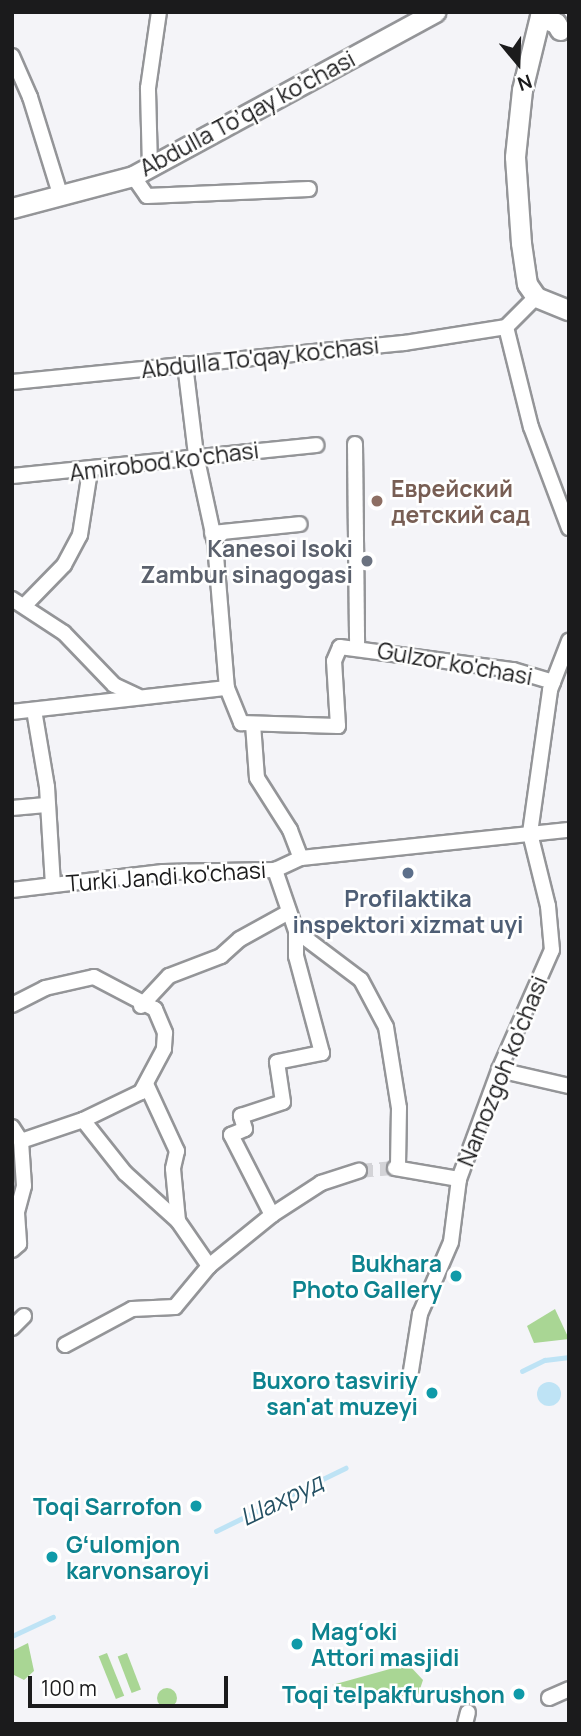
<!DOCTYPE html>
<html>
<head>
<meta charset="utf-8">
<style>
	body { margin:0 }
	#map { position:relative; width:581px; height:1736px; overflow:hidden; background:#f4f4f8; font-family:Manrope,sans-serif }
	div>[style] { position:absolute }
	.green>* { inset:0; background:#a9d694; transform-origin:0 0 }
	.round { border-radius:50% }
	.water>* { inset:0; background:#bee3f5 }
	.stream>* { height:4.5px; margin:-2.25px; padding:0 2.25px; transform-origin:2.25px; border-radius:2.25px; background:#bee3f5 }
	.street-tunnel>* { height:14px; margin-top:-7px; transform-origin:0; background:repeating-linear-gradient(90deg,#d3d3d7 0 14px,transparent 0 21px) }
	.roads { filter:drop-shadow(2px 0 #949598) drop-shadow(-2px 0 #949598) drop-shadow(0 2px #949598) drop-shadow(0 -2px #949598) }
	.street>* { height:14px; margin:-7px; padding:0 7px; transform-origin:7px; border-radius:7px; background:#fff }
	.secondary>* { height:19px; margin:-9.5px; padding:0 9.5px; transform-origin:9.5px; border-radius:9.5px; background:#fff }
	.dots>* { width:19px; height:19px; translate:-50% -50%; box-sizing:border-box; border:4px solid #fff; border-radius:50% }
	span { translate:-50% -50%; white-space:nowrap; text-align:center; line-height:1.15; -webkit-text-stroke:5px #fff; paint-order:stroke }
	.street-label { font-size:23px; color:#1b1b1c }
	.education-label { font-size:23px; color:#785e54; font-weight:700 }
	.left { translate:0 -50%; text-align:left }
	.worship-label { font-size:23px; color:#5b616d; font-weight:700 }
	.right { translate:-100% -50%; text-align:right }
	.service-label { font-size:23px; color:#4e5e75; font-weight:700 }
	.culture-label { font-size:23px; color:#0d838f; font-weight:700 }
	.water-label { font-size:24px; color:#255164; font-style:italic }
	.frame { position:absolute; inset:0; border:14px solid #1b1b1c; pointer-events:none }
	.north { position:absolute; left:483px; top:28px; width:70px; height:70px; -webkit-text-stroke:5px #fff; paint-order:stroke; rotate:161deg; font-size:19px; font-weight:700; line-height:28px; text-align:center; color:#1b1b1c }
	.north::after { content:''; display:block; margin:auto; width:24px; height:32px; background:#1b1b1c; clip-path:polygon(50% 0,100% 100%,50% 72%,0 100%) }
	.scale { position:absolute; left:28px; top:1676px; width:200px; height:32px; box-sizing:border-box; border:4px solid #1b1b1c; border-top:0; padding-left:9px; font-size:21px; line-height:24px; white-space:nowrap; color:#1b1b1c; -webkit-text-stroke:5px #fff; paint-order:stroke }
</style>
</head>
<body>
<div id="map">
	<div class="green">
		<div style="clip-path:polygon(555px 1309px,569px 1339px,534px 1343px,527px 1326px)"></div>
		<div style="clip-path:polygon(28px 1643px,34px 1671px,24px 1680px,12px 1674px,12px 1651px)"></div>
		<div style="left:107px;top:1653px;width:46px;height:9px;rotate:68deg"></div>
		<div style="left:127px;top:1653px;width:39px;height:10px;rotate:69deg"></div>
		<div style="clip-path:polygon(408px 1664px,423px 1680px,417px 1698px,332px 1685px)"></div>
		<div class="round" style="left:157px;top:1688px;width:20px;height:20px"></div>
	</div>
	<div class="water">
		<div class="round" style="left:537px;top:1382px;width:24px;height:24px"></div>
	</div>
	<div class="stream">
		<div style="left:522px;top:1371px;width:25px;rotate:-26deg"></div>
		<div style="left:545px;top:1360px;width:24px;rotate:-7deg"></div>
		<div style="left:216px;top:1531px;width:144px;rotate:-26deg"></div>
		<div style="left:12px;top:1636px;width:45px;rotate:-24.9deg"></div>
	</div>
	<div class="street-tunnel">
		<div style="left:359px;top:1171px;width:36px;rotate:-5deg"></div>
	</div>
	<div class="roads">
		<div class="street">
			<div style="left:12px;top:56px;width:45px;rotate:66.3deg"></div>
			<div style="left:30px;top:97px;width:102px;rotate:72.8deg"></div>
			<div style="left:150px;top:167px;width:79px;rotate:-91.5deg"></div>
			<div style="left:148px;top:88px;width:77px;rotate:-81.8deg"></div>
			<div style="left:133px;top:176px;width:24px;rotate:55deg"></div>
			<div style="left:147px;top:196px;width:162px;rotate:-2.5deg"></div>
			<div style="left:536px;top:297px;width:42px;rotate:135deg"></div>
			<div style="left:506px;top:327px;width:103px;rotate:76deg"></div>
			<div style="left:531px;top:427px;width:108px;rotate:69.4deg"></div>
			<div style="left:185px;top:364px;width:92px;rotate:83.1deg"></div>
			<div style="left:196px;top:455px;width:90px;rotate:77.8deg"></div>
			<div style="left:215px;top:543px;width:145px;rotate:85.3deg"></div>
			<div style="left:227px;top:688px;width:38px;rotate:68deg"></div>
			<div style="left:241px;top:723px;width:97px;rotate:1.8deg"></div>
			<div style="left:338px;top:726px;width:65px;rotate:-93.5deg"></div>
			<div style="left:334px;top:661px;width:15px;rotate:-67deg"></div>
			<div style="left:340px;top:647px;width:175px;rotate:7.6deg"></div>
			<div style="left:513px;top:670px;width:42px;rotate:16.7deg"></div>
			<div style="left:12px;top:382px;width:394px;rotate:-5.7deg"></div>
			<div style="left:404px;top:343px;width:103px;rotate:-8.9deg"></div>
			<div style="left:355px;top:444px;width:203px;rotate:89.4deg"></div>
			<div style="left:12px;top:476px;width:306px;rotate:-5.8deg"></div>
			<div style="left:212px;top:533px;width:88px;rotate:-5.8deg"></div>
			<div style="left:12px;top:599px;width:62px;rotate:33.2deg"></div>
			<div style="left:64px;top:633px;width:72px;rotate:46.1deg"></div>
			<div style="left:114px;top:685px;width:26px;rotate:25deg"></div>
			<div style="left:25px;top:605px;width:56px;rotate:-45.7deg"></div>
			<div style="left:64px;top:565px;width:34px;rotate:-62deg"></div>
			<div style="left:80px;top:535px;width:65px;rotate:-81.1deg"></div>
			<div style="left:34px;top:710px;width:78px;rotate:80.4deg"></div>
			<div style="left:47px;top:787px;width:97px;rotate:86.5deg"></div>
			<div style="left:12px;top:712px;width:216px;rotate:-6.4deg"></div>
			<div style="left:253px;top:724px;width:54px;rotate:85.8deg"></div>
			<div style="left:257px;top:778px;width:62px;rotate:57.6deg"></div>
			<div style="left:290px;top:830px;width:30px;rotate:69deg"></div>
			<div style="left:12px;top:808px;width:34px;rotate:-5deg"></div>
			<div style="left:12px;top:890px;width:152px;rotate:-6.8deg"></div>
			<div style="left:163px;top:872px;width:112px;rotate:-1deg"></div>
			<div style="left:275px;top:870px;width:29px;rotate:-25deg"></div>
			<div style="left:301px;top:858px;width:269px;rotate:-6deg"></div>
			<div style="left:296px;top:931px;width:81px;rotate:37deg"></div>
			<div style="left:361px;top:980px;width:53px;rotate:62deg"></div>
			<div style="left:386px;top:1027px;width:82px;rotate:80.9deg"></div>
			<div style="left:399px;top:1108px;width:60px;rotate:91deg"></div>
			<div style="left:12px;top:1005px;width:37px;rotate:-27deg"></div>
			<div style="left:45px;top:988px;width:50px;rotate:-12.7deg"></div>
			<div style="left:94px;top:977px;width:69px;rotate:27.7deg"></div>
			<div style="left:155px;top:1009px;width:26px;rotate:67deg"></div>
			<div style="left:165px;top:1033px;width:16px;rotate:94deg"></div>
			<div style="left:164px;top:1049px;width:49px;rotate:118.1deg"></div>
			<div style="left:141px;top:1092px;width:64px;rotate:154.2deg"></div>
			<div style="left:83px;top:1120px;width:65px;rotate:161.3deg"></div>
			<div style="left:141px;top:1006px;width:41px;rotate:-47deg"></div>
			<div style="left:169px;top:976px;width:56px;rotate:-21deg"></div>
			<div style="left:221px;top:956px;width:25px;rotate:-42deg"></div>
			<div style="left:240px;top:939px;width:56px;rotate:-28.9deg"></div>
			<div style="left:499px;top:1070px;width:72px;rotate:12.9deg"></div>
			<div style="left:146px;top:1084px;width:74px;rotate:65.2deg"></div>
			<div style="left:177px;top:1151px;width:18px;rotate:103deg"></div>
			<div style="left:173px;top:1169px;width:52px;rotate:84.5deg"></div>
			<div style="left:83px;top:1120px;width:68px;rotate:51.6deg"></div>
			<div style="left:125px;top:1173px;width:72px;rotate:42.2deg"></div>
			<div style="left:178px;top:1221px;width:55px;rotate:55.4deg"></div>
			<div style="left:12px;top:1127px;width:17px;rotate:57deg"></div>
			<div style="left:21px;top:1141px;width:45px;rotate:86.2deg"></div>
			<div style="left:24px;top:1186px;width:28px;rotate:105deg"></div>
			<div style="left:17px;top:1213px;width:31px;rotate:86deg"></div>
			<div style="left:19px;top:1244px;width:9px;rotate:139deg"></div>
			<div style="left:395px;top:1168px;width:65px;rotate:9.8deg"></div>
			<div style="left:272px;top:1215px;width:90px;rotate:-117.1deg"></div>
			<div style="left:231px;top:1135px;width:15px;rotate:-23deg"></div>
			<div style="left:245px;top:1129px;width:14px;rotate:-107deg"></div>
			<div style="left:241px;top:1116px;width:44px;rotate:-18.4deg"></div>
			<div style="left:283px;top:1102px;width:40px;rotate:-98.5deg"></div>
			<div style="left:277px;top:1062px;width:46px;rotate:-11.3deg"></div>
			<div style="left:322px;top:1053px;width:100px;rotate:-105deg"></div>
			<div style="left:296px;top:956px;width:25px;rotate:-90deg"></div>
			<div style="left:296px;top:931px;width:65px;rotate:-109deg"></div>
			<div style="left:12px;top:1328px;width:17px;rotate:-45deg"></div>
			<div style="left:65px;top:1345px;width:76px;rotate:-28.2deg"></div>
			<div style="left:132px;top:1309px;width:43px;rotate:-2.7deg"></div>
			<div style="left:175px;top:1307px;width:53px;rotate:-50.3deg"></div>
			<div style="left:209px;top:1266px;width:81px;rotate:-39deg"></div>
			<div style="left:272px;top:1215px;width:59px;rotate:-33.1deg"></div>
			<div style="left:321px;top:1183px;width:40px;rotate:-18deg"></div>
			<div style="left:410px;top:1377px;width:64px;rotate:-81deg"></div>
			<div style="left:420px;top:1314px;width:78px;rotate:-66.7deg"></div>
			<div style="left:451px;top:1242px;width:64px;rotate:-82.8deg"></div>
			<div style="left:459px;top:1179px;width:116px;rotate:-69.8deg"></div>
			<div style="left:499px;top:1070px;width:131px;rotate:-66.2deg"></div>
			<div style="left:552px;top:950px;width:44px;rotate:-95.2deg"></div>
			<div style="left:548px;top:906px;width:75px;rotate:-103.9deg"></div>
			<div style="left:530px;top:833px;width:144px;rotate:-82deg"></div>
			<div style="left:550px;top:690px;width:53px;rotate:-68.8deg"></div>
			<div style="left:549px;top:1698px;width:22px;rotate:-24deg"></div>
			<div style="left:465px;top:1724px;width:12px;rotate:-76deg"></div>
		</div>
		<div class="secondary">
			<div style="left:541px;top:12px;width:80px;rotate:103.7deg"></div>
			<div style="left:522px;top:90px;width:67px;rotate:96deg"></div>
			<div style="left:515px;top:157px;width:86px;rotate:86deg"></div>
			<div style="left:521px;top:243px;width:41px;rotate:81.7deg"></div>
			<div style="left:527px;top:284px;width:16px;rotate:55deg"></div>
			<div style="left:536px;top:297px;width:35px;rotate:22deg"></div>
			<div style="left:540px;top:17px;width:17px;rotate:21deg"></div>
			<div style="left:556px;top:23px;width:8px;rotate:60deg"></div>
			<div style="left:12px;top:208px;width:125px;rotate:-14.8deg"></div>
			<div style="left:133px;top:176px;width:344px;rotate:-28.5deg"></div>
		</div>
	</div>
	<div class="dots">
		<div style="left:377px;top:501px;background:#8d6e63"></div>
		<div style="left:367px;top:561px;background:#6b7280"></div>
		<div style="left:408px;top:873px;background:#5c6f8a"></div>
		<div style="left:456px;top:1276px;background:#0f9aa8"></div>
		<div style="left:432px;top:1393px;background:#0f9aa8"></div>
		<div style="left:196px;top:1506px;background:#0f9aa8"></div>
		<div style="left:52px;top:1557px;background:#0f9aa8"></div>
		<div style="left:297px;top:1644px;background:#0f9aa8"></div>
		<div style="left:519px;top:1694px;background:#0f9aa8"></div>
	</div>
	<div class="street-label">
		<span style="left:247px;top:113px;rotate:-28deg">Abdulla To’qay ko’chasi</span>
		<span style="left:260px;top:357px;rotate:-6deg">Abdulla To'qay ko'chasi</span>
		<span style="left:164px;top:461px;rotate:-7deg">Amirobod ko'chasi</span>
		<span style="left:455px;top:663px;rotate:10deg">Gulzor ko'chasi</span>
		<span style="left:166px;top:876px;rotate:-4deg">Turki Jandi ko'chasi</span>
		<span style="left:502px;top:1071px;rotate:-68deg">Namozgoh ko'chasi</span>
	</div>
	<div class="education-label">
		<span class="left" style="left:391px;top:501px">Еврейский<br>детский сад</span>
	</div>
	<div class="worship-label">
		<span class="right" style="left:353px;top:561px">Kanesoi Isoki<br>Zambur sinagogasi</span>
	</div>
	<div class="service-label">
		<span style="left:408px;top:911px">Profilaktika<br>inspektori xizmat uyi</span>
	</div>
	<div class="culture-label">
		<span class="right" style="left:442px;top:1276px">Bukhara<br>Photo Gallery</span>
		<span class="right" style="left:418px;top:1393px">Buxoro tasviriy<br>san'at muzeyi</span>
		<span class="right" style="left:182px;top:1506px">Toqi Sarrofon</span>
		<span class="left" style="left:66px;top:1557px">Gʻulomjon<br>karvonsaroyi</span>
		<span class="left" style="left:311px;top:1644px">Magʻoki<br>Attori masjidi</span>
		<span class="right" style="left:505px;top:1694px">Toqi telpakfurushon</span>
	</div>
	<div class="water-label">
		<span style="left:281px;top:1499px;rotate:-26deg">Шахруд</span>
	</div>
	<div class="frame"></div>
	<div class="north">N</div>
	<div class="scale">100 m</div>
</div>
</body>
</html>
